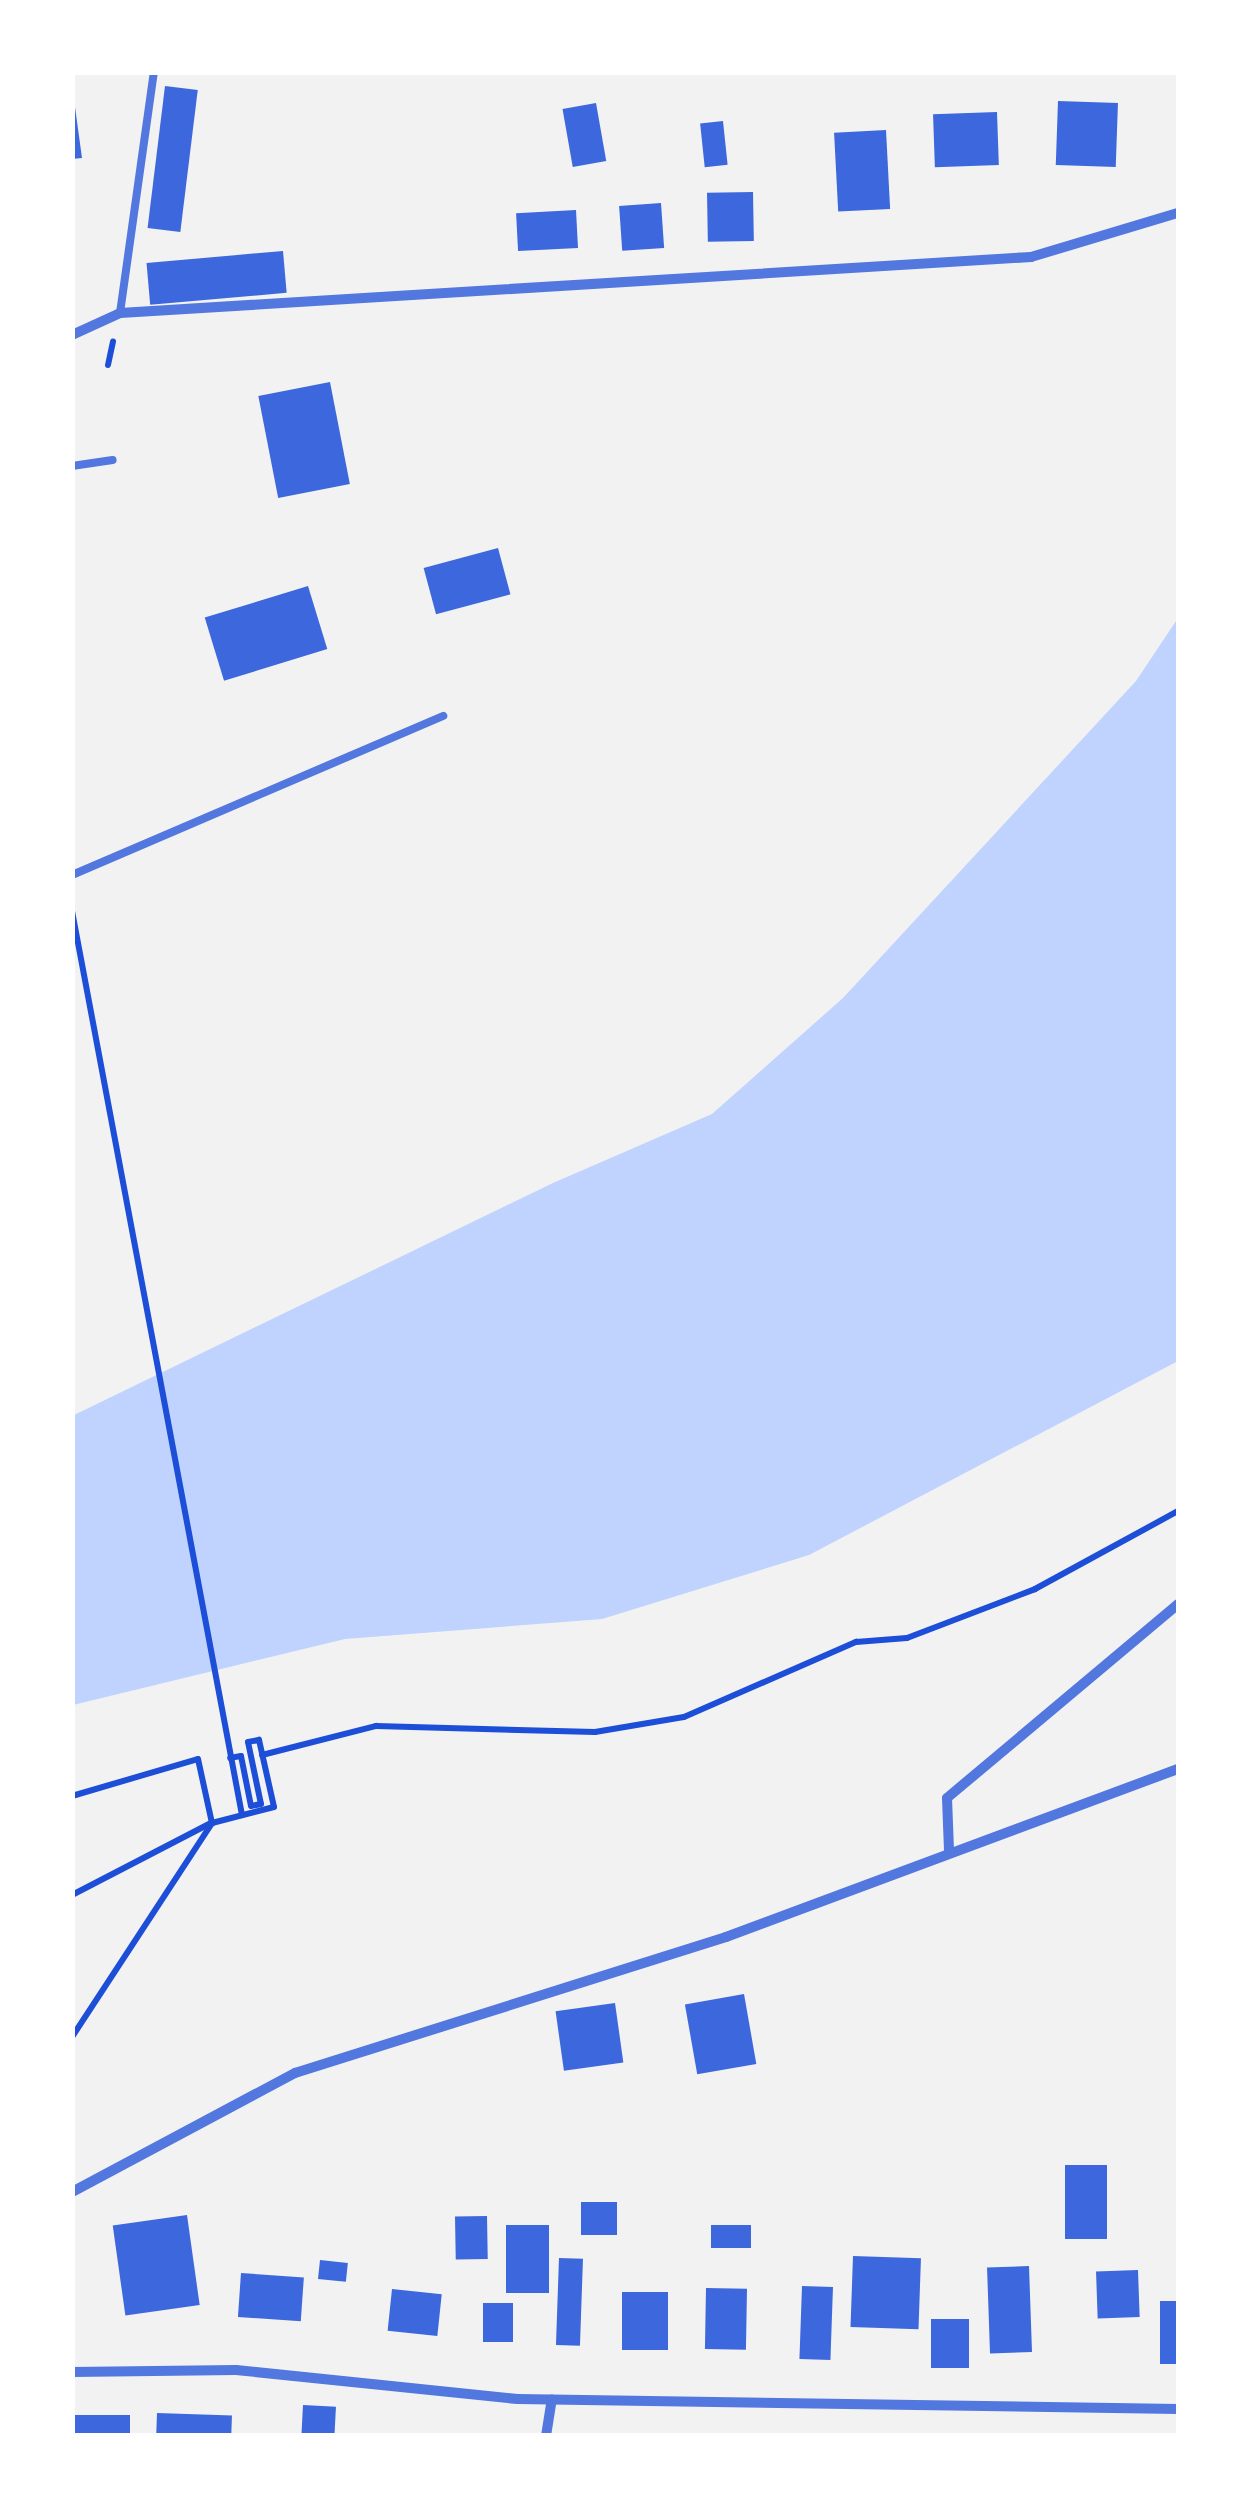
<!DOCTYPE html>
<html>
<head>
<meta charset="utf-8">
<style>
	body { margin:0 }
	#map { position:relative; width:1251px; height:2508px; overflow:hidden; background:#f2f2f2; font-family:Barlow,sans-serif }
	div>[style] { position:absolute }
	.water>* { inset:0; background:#bfd3fe }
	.building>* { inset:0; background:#3d67dc; transform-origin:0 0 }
	.path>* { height:6px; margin:-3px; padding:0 3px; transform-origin:3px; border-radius:3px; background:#1d4ed8 }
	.service>* { height:8px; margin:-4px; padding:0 4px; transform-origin:4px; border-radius:4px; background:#5277de }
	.minor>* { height:10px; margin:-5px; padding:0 5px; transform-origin:5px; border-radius:5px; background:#5277de }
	span { translate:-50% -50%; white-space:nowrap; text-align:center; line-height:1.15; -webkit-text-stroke:8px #fff; paint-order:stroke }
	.frame { position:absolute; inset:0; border:75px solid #fff; pointer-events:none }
</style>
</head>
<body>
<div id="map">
	<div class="water">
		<div style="clip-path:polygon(1178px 618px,1178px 1361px,809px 1555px,602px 1619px,345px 1639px,73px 1705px,72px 1416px,553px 1183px,712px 1114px,843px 998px,1136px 681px)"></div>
	</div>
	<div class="building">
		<div style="left:165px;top:86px;width:33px;height:143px;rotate:7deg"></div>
		<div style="left:1058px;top:101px;width:60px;height:64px;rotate:2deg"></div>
		<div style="left:596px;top:103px;width:59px;height:34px;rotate:80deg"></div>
		<div style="clip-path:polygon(75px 107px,82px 158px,72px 159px,72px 108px)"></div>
		<div style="left:997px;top:112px;width:53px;height:64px;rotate:88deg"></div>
		<div style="left:723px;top:121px;width:44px;height:23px;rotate:84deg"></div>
		<div style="left:886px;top:130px;width:79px;height:52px;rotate:87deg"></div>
		<div style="left:753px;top:192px;width:49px;height:46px;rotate:89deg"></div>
		<div style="left:661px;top:203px;width:45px;height:42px;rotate:86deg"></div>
		<div style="left:576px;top:210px;width:38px;height:60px;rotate:87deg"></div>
		<div style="left:283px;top:251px;width:42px;height:137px;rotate:85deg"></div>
		<div style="left:330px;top:382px;width:104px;height:73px;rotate:79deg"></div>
		<div style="left:498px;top:548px;width:48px;height:77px;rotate:75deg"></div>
		<div style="left:308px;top:586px;width:66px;height:108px;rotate:73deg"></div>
		<div style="left:744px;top:1994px;width:71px;height:60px;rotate:80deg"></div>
		<div style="left:615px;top:2003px;width:60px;height:60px;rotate:82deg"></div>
		<div style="left:1065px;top:2165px;width:42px;height:74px"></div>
		<div style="left:581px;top:2202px;width:36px;height:33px"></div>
		<div style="left:187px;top:2215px;width:91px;height:75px;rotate:82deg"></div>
		<div style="left:487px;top:2216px;width:43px;height:32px;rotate:89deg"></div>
		<div style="left:506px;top:2225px;width:43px;height:68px"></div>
		<div style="left:711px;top:2225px;width:40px;height:23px"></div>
		<div style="left:853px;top:2256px;width:68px;height:71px;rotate:2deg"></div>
		<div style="left:559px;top:2258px;width:24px;height:87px;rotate:2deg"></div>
		<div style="left:320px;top:2260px;width:28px;height:19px;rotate:6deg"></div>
		<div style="left:1029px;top:2266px;width:86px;height:42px;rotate:88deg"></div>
		<div style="left:1138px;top:2270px;width:47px;height:42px;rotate:88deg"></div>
		<div style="left:241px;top:2273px;width:63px;height:44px;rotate:4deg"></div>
		<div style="left:802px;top:2286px;width:31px;height:73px;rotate:2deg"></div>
		<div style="left:706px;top:2288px;width:41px;height:61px;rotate:1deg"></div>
		<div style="left:392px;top:2289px;width:50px;height:42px;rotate:6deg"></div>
		<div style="left:622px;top:2292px;width:46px;height:58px"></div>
		<div style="left:1160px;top:2301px;width:18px;height:63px"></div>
		<div style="left:483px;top:2303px;width:30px;height:39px"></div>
		<div style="left:969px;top:2319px;width:49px;height:38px;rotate:90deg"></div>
		<div style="left:303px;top:2405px;width:33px;height:31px;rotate:3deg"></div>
		<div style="left:157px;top:2413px;width:75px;height:23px;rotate:2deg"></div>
		<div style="left:72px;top:2415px;width:58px;height:21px"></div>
	</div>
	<div class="path">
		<div style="left:108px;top:365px;width:24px;rotate:-78deg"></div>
		<div style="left:72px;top:911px;width:920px;rotate:79.35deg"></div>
		<div style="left:262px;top:1755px;width:118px;rotate:-14.3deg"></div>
		<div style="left:376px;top:1726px;width:219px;rotate:1.6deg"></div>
		<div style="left:595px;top:1732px;width:90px;rotate:-9.6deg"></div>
		<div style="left:684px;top:1717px;width:188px;rotate:-23.6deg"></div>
		<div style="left:856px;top:1642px;width:51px;rotate:-4.5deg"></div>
		<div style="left:907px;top:1638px;width:137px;rotate:-20.9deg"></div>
		<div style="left:1035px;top:1589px;width:163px;rotate:-28.6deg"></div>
		<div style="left:72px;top:1796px;width:131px;rotate:-16.4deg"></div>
		<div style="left:198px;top:1759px;width:66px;rotate:77.7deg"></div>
		<div style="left:212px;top:1823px;width:64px;rotate:-14.5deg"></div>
		<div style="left:274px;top:1807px;width:69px;rotate:-102.6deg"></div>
		<div style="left:259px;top:1740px;width:11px;rotate:170deg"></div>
		<div style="left:248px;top:1742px;width:63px;rotate:78.2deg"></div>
		<div style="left:261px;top:1804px;width:10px;rotate:169deg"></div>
		<div style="left:251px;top:1806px;width:51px;rotate:-101.3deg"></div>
		<div style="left:241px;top:1756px;width:11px;rotate:170deg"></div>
		<div style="left:72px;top:1895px;width:157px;rotate:-27.4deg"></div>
		<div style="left:72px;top:2037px;width:256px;rotate:-56.8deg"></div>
	</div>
	<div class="service">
		<div style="left:120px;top:313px;width:243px;rotate:-82deg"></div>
		<div style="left:72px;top:466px;width:41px;rotate:-8.3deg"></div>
		<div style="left:72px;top:875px;width:404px;rotate:-23.2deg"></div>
	</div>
	<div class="minor">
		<div style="left:72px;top:335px;width:53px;rotate:-24.6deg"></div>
		<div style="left:120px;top:313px;width:913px;rotate:-3.52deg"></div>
		<div style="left:1031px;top:257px;width:153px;rotate:-16.7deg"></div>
		<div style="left:949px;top:1850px;width:52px;rotate:-92.2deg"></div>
		<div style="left:947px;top:1798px;width:302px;rotate:-40deg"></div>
		<div style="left:72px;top:2192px;width:253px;rotate:-28.1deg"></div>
		<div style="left:295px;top:2073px;width:452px;rotate:-17.5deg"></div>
		<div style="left:726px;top:1937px;width:482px;rotate:-20.4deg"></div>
		<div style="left:72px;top:2372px;width:164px;rotate:-0.7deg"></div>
		<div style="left:236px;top:2370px;width:283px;rotate:5.9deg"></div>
		<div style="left:518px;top:2399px;width:660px;rotate:0.87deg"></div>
		<div style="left:546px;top:2436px;width:37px;rotate:-81deg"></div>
	</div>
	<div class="frame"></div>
</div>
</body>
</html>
